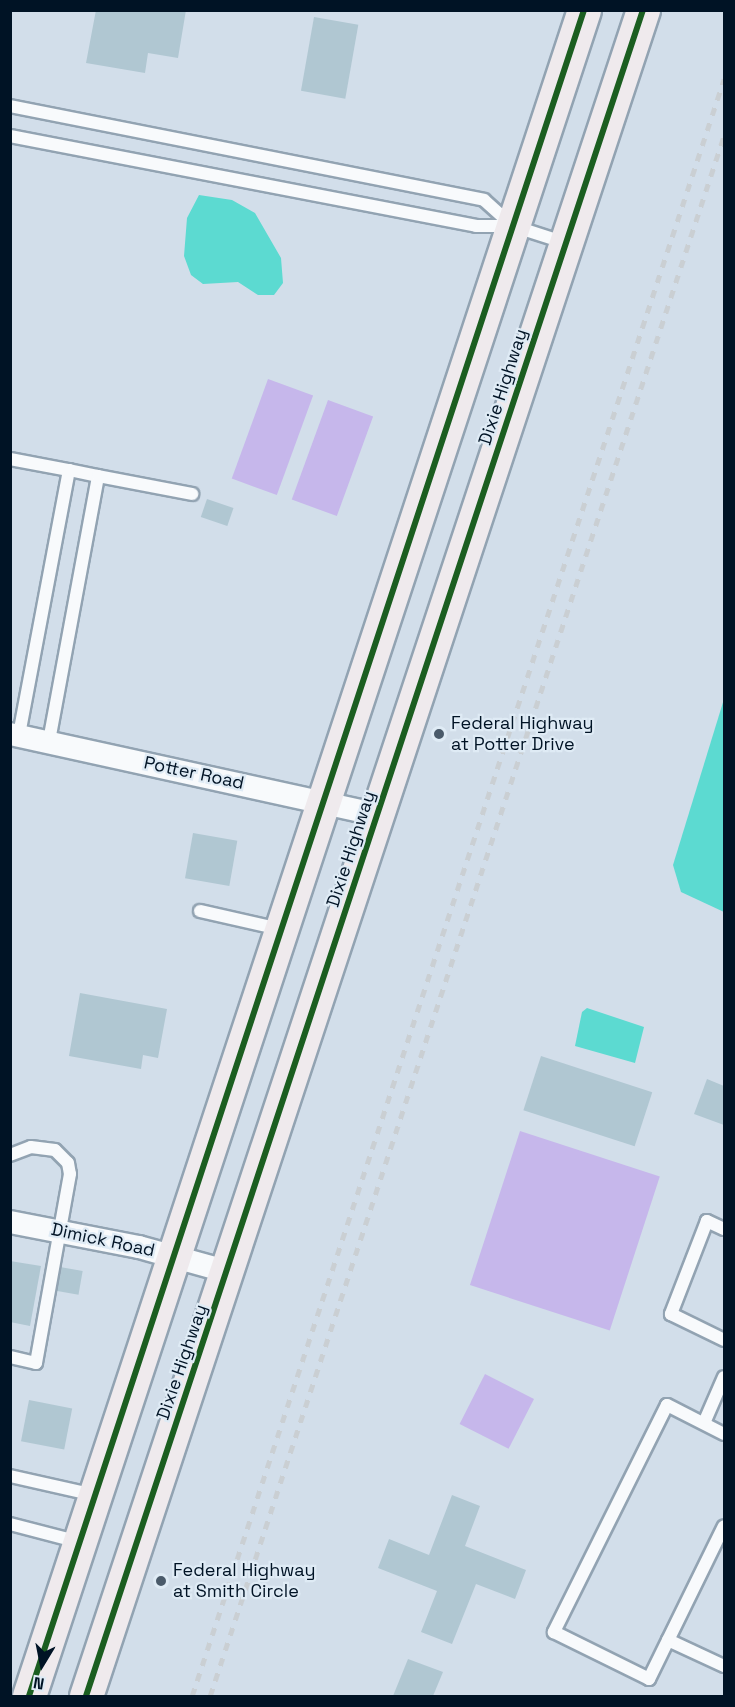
<!DOCTYPE html>
<html>
<head>
<meta charset="utf-8">
<style>
	body { margin:0 }
	#map { position:relative; width:735px; height:1707px; overflow:hidden; background:#d2deea; font-family:"Space Grotesk",sans-serif }
	div>[style] { position:absolute }
	.green>* { inset:0; background:#c6b7eb; transform-origin:0 0 }
	.water>* { inset:0; background:#5cdad1 }
	.building>* { inset:0; background:#b0c7d2; transform-origin:0 0 }
	.roads { filter:drop-shadow(2px 0 #92a3b2) drop-shadow(-2px 0 #92a3b2) drop-shadow(0 2px #92a3b2) drop-shadow(0 -2px #92a3b2) }
	.service>* { height:12px; margin:-6px; padding:0 6px; transform-origin:6px; border-radius:6px; background:#f8fafc }
	.minor>* { height:22px; margin:-11px; padding:0 11px; transform-origin:11px; border-radius:11px; background:#f8fafc }
	.primary>* { height:33px; margin:-16.5px; padding:0 16.5px; transform-origin:16.5px; border-radius:16.5px; background:#efeaed }
	.rail>* { height:4.5px; margin-top:-2.25px; transform-origin:0; background:repeating-linear-gradient(90deg,#cacfd3 0 8px,transparent 0 16px) }
	.cycleway>* { height:6px; margin:-3px; padding:0 3px; transform-origin:3px; border-radius:3px; background:#1b5e20 }
	.dots>* { width:16px; height:16px; translate:-50% -50%; box-sizing:border-box; border:3px solid #dfebf5; border-radius:50% }
	span { translate:-50% -50%; white-space:nowrap; text-align:center; line-height:1.15; -webkit-text-stroke:4.5px #dfebf5; paint-order:stroke }
	.street-label { font-size:18px; color:#001325 }
	.poi-label { font-size:18px; color:#001325 }
	.left { translate:0 -50%; text-align:left }
	.frame { position:absolute; inset:0; border:12px solid #001325; pointer-events:none }
	.north { position:absolute; left:12px; top:1635px; width:60px; height:60px; -webkit-text-stroke:4px #dfebf5; paint-order:stroke; rotate:190deg; font-size:16px; font-weight:700; line-height:24px; text-align:center; color:#001325 }
	.north::after { content:''; display:block; margin:auto; width:21px; height:27px; background:#001325; clip-path:polygon(50% 0,100% 100%,50% 72%,0 100%) }
</style>
</head>
<body>
<div id="map">
	<div class="green">
		<div style="left:268px;top:379px;width:48px;height:106px;rotate:20deg"></div>
		<div style="left:328px;top:400px;width:48px;height:106px;rotate:20deg"></div>
		<div style="left:520px;top:1131px;width:147px;height:162px;rotate:18deg"></div>
		<div style="left:485px;top:1374px;width:55px;height:56px;rotate:27deg"></div>
	</div>
	<div class="water">
		<div style="clip-path:polygon(199px 195px,232px 200px,255px 213px,281px 258px,283px 283px,274px 295px,258px 295px,238px 282px,203px 284px,191px 275px,184px 256px,187px 218px)"></div>
		<div style="clip-path:polygon(724px 699px,724px 912px,681px 892px,673px 865px)"></div>
		<div style="clip-path:polygon(587px 1008px,644px 1027px,635px 1063px,575px 1046px,582px 1012px)"></div>
	</div>
	<div class="building">
		<div style="clip-path:polygon(96px 10px,186px 10px,178px 58px,148px 53px,145px 73px,86px 63px)"></div>
		<div style="left:314px;top:17px;width:45px;height:75px;rotate:10deg"></div>
		<div style="left:207px;top:499px;width:28px;height:19px;rotate:19deg"></div>
		<div style="left:193px;top:833px;width:45px;height:46px;rotate:10deg"></div>
		<div style="clip-path:polygon(80px 993px,167px 1009px,158px 1058px,143px 1055px,141px 1069px,69px 1056px)"></div>
		<div style="left:541px;top:1056px;width:117px;height:57px;rotate:18deg"></div>
		<div style="clip-path:polygon(707px 1079px,724px 1086px,724px 1125px,694px 1114px)"></div>
		<div style="clip-path:polygon(10px 1261px,41px 1266px,30px 1326px,10px 1322px)"></div>
		<div style="left:60px;top:1267px;width:23px;height:24px;rotate:10deg"></div>
		<div style="left:29px;top:1400px;width:44px;height:42px;rotate:11deg"></div>
		<div style="clip-path:polygon(452px 1495px,480px 1506px,465px 1546px,526px 1570px,515px 1599px,476px 1584px,452px 1644px,421px 1632px,437px 1591px,378px 1568px,389px 1539px,429px 1555px)"></div>
		<div style="clip-path:polygon(408px 1659px,443px 1672px,433px 1696px,393px 1696px)"></div>
	</div>
	<div class="roads">
		<div class="service">
			<div style="left:10px;top:106px;width:483px;rotate:11.2deg"></div>
			<div style="left:484px;top:200px;width:39px;rotate:42deg"></div>
			<div style="left:513px;top:226px;width:56px;rotate:17.8deg"></div>
			<div style="left:10px;top:136px;width:475px;rotate:10.9deg"></div>
			<div style="left:476px;top:226px;width:34px"></div>
			<div style="left:10px;top:459px;width:60px;rotate:10.6deg"></div>
			<div style="left:69px;top:470px;width:270px;rotate:100.7deg"></div>
			<div style="left:69px;top:470px;width:30px;rotate:12deg"></div>
			<div style="left:49px;top:741px;width:269px;rotate:-79.5deg"></div>
			<div style="left:98px;top:476px;width:96px;rotate:10.8deg"></div>
			<div style="left:200px;top:911px;width:82px;rotate:12.7deg"></div>
			<div style="left:10px;top:1155px;width:22px;rotate:-21deg"></div>
			<div style="left:31px;top:1147px;width:24px;rotate:7deg"></div>
			<div style="left:55px;top:1150px;width:18px;rotate:45deg"></div>
			<div style="left:68px;top:1163px;width:11px;rotate:80deg"></div>
			<div style="left:70px;top:1174px;width:192px;rotate:100.2deg"></div>
			<div style="left:36px;top:1363px;width:27px;rotate:-167deg"></div>
			<div style="left:724px;top:1229px;width:19px;rotate:-155deg"></div>
			<div style="left:707px;top:1221px;width:100px;rotate:111.2deg"></div>
			<div style="left:671px;top:1314px;width:59px;rotate:26.1deg"></div>
			<div style="left:704px;top:1423px;width:50px;rotate:-66.5deg"></div>
			<div style="left:724px;top:1434px;width:64px;rotate:-153deg"></div>
			<div style="left:667px;top:1405px;width:254px;rotate:116.5deg"></div>
			<div style="left:554px;top:1632px;width:106px;rotate:26.3deg"></div>
			<div style="left:649px;top:1679px;width:170px;rotate:-63.9deg"></div>
			<div style="left:10px;top:1476px;width:86px;rotate:12.7deg"></div>
			<div style="left:10px;top:1524px;width:71px;rotate:14.6deg"></div>
			<div style="left:668px;top:1640px;width:62px;rotate:24.9deg"></div>
		</div>
		<div class="minor">
			<div style="left:10px;top:734px;width:376px;rotate:12.4deg"></div>
			<div style="left:10px;top:1222px;width:131px;rotate:11deg"></div>
			<div style="left:139px;top:1247px;width:93px;rotate:15.5deg"></div>
		</div>
		<div class="primary">
			<div style="left:29px;top:1696px;width:1775px;rotate:-71.78deg"></div>
			<div style="left:86px;top:1696px;width:1776px;rotate:-71.72deg"></div>
		</div>
	</div>
	<div class="rail">
		<div style="left:192px;top:1696px;width:1702px;rotate:-71.79deg"></div>
		<div style="left:210px;top:1696px;width:1643px;rotate:-71.77deg"></div>
	</div>
	<div class="cycleway">
		<div style="left:29px;top:1696px;width:1775px;rotate:-71.78deg"></div>
		<div style="left:86px;top:1696px;width:1776px;rotate:-71.72deg"></div>
	</div>
	<div class="dots">
		<div style="left:439px;top:734px;background:#4a5a6a"></div>
		<div style="left:161px;top:1581px;background:#4a5a6a"></div>
	</div>
	<div class="street-label">
		<span style="left:503px;top:387px;rotate:-72deg">Dixie Highway</span>
		<span style="left:194px;top:773px;rotate:12deg">Potter Road</span>
		<span style="left:351px;top:849px;rotate:-72deg">Dixie Highway</span>
		<span style="left:103px;top:1240px;rotate:12deg">Dimick Road</span>
		<span style="left:182px;top:1362px;rotate:-71deg">Dixie Highway</span>
	</div>
	<div class="poi-label">
		<span class="left" style="left:451px;top:734px">Federal Highway<br>at Potter Drive</span>
		<span class="left" style="left:173px;top:1581px">Federal Highway<br>at Smith Circle</span>
	</div>
	<div class="frame"></div>
	<div class="north">N</div>
</div>
</body>
</html>
